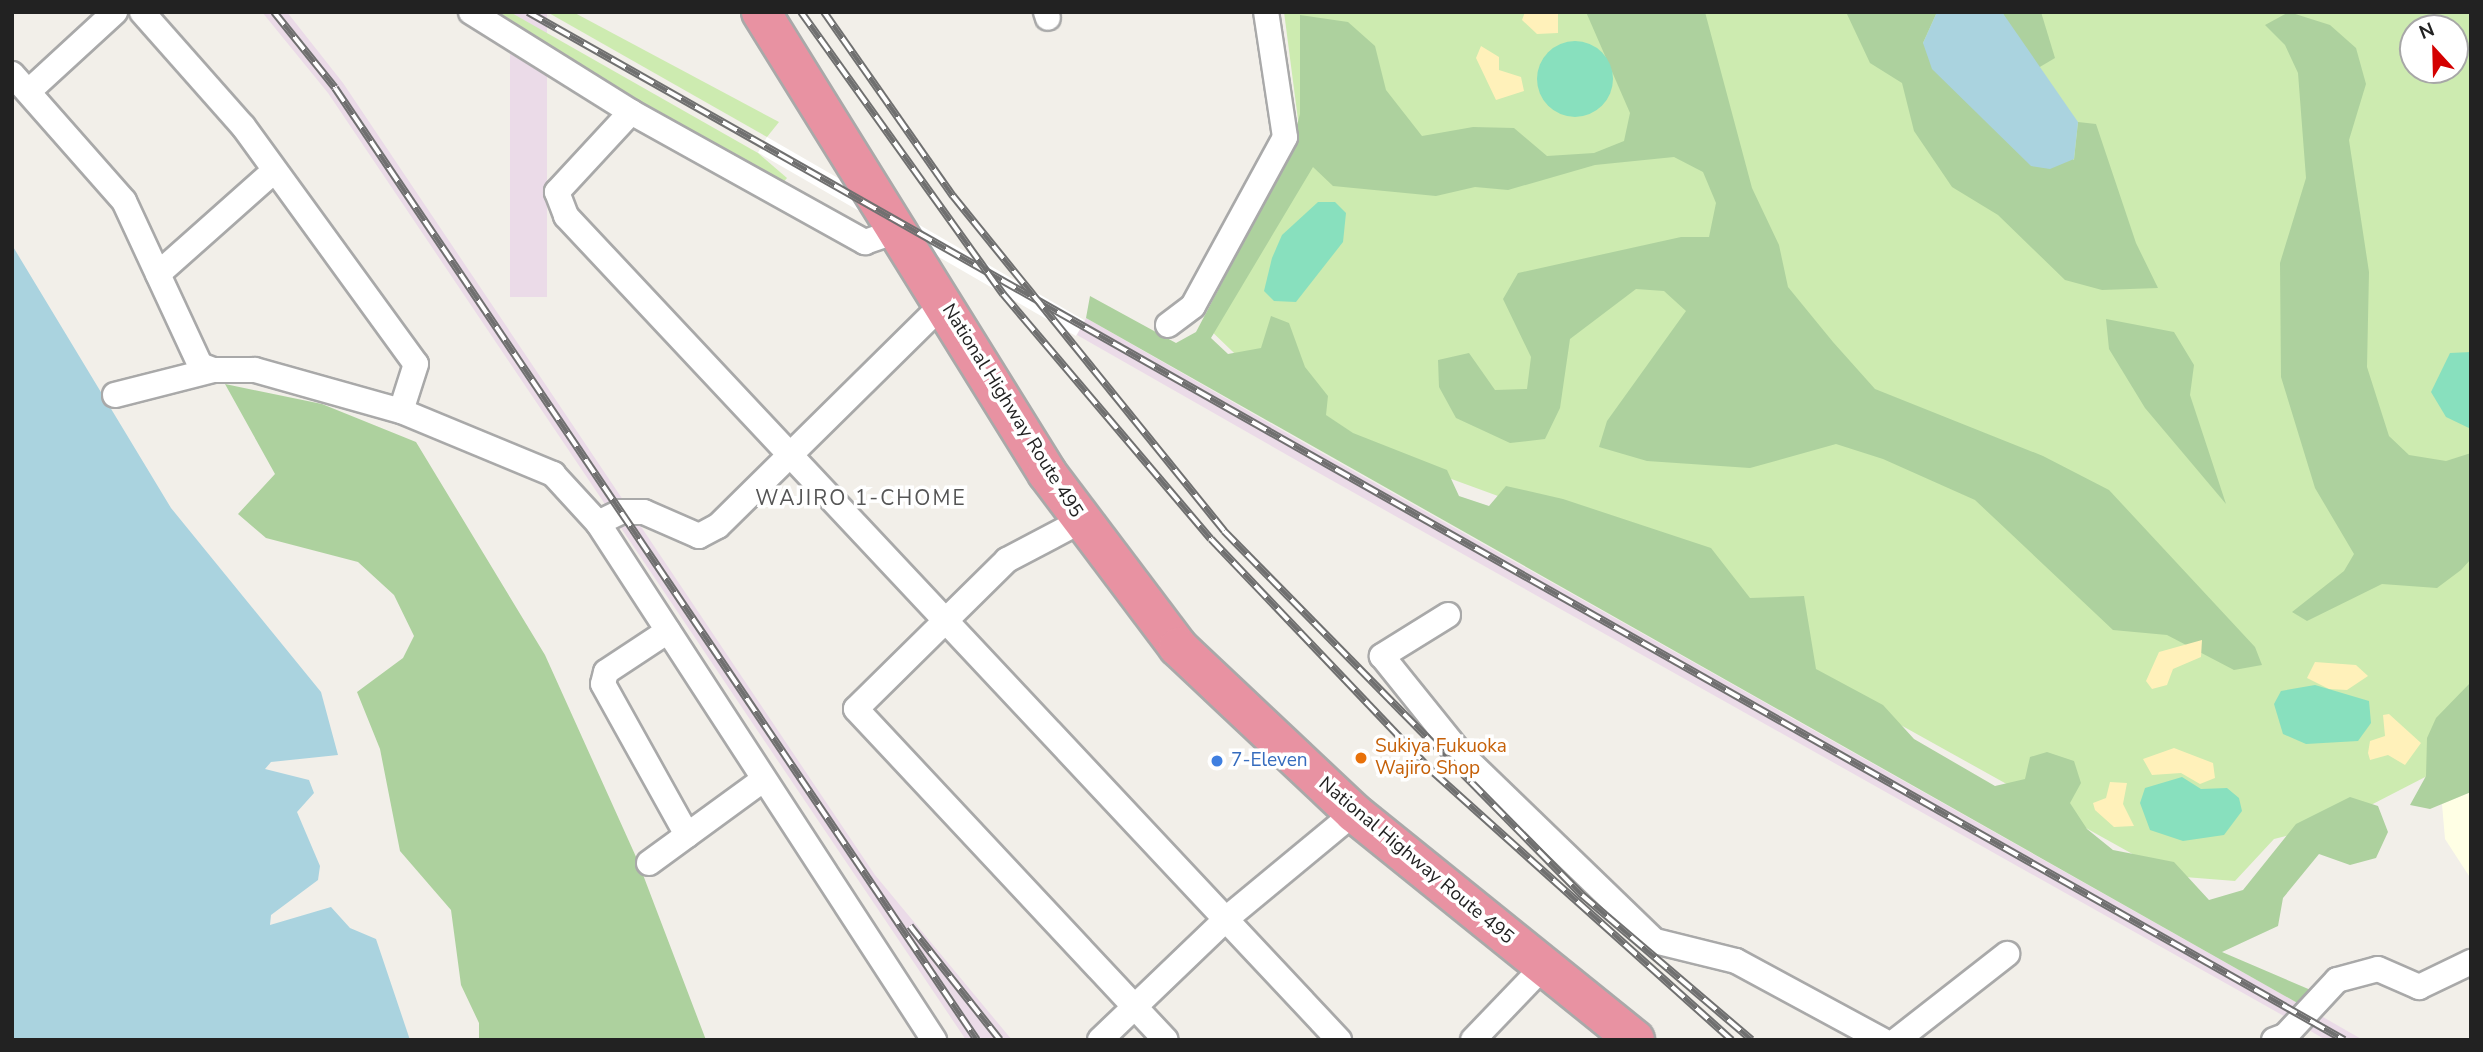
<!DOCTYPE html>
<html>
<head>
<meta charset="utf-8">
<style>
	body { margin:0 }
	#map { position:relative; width:2483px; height:1052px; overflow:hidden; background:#f2efe9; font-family:"Nunito Sans",sans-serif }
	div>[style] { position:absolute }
	.industrial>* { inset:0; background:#ebdbe8; transform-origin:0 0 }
	.education>* { inset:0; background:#ffffe5 }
	.grass>* { inset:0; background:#cdebb0 }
	.forest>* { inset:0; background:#add19e }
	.sand>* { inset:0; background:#fff1ba }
	.pitch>* { inset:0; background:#88e0be }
	.round { border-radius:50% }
	.water>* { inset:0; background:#aad3df }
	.pier>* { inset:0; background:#fff; transform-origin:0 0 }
	.roads { filter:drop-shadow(2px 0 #a9a9a9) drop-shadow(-2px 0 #a9a9a9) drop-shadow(0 2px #a9a9a9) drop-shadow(0 -2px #a9a9a9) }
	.street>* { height:24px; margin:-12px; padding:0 12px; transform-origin:12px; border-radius:12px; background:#fff }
	.highway>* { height:38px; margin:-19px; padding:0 19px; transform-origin:19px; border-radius:19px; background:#e892a2 }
	.rail>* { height:8px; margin-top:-4px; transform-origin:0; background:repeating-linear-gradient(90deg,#fff 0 16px,#707070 0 32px); box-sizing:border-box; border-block:2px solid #707070 }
	.dots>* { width:19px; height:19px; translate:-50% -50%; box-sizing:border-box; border:4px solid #fff; border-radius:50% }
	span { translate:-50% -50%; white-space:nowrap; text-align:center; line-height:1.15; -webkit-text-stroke:7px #fff; paint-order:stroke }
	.street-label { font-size:19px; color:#222 }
	.food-label { font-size:19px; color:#c56008 }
	.left { translate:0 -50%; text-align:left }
	.shop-label { font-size:19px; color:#366cbe }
	.neighbourhood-label { font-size:21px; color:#555; letter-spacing:2px }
	.frame { position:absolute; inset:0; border:14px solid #222; pointer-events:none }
	.north { position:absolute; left:2399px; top:14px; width:70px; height:70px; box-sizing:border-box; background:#fff; border:2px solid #a7a7a7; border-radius:50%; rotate:338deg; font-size:19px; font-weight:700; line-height:28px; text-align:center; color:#222 }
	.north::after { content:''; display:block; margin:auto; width:24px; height:32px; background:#d40000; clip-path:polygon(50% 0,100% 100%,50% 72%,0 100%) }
</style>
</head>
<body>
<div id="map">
	<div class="industrial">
		<div style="clip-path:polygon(262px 12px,287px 12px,343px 83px,875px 875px,1012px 1040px,966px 1040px,328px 93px)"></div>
		<div style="left:510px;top:12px;width:37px;height:285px"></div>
		<div style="clip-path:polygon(1086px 318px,1318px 451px,2301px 1005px,2291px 1020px,1310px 468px,1077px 335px)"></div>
		<div style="clip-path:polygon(2316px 1013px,2363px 1040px,2326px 1040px,2307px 1029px)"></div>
	</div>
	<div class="education">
		<div style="clip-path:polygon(2471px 792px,2471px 879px,2445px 839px,2442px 804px)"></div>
	</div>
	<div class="grass">
		<div style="clip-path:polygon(481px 12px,510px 12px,758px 153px,787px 178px,777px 190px)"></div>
		<div style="clip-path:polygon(547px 12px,573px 12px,779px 122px,767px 137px)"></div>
		<div style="clip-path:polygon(evenodd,1284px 12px,2471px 12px,2471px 694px,2431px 774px,2334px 824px,2274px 839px,2235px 881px,2172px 876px,1791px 664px,1681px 563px,1312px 428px,1205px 325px,1303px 158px,1284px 12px,2413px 28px,2455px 28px,2455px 70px,2413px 70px,2413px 28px)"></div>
	</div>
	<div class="forest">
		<div style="clip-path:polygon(1586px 12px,1705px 12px,1752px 188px,1779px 245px,1788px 287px,1833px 342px,1875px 389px,2043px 456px,2109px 490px,2255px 647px,2262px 665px,2234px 670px,2167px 635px,2113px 630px,1975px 500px,1883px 459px,1836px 444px,1750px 468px,1647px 461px,1599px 447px,1607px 421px,1686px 311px,1664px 291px,1636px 289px,1570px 339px,1560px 408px,1545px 439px,1510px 443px,1456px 418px,1439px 387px,1438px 360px,1469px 353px,1495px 390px,1527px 389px,1531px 357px,1503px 299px,1518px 273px,1681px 237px,1709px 237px,1716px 203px,1703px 172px,1674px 157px,1595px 165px,1508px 190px,1475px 187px,1436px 196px,1333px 186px,1313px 167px,1211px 338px,1228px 354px,1261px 348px,1271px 316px,1289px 323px,1305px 367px,1328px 396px,1326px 415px,1353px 433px,1447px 470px,1459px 496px,1489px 506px,1506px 486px,1563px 499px,1711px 548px,1750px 598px,1804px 596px,1816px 669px,1883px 705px,1914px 739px,1995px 786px,2025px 779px,2030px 757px,2047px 752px,2074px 761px,2081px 783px,2070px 803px,2087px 829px,2113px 850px,2174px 862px,2209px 900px,2243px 890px,2296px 824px,2350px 797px,2378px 806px,2388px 832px,2376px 858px,2350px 865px,2319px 854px,2283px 898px,2278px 926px,2222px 952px,2313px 991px,2301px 1005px,1086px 318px,1090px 296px,1176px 343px,1196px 332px,1289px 155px,1300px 114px,1300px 15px,1348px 22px,1375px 46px,1386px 90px,1422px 136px,1473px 127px,1514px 128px,1547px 156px,1594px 153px,1624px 141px,1630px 113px)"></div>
		<div style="clip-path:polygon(1846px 12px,1937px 12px,1923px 43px,2074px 160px,2078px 122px,2096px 124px,2136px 243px,2158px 288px,2102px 290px,2065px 280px,1998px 215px,1952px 187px,1914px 131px,1902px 83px,1870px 63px)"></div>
		<div style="clip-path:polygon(2002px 12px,2041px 12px,2055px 58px,2033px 71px)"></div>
		<div style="clip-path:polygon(2289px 12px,2330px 25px,2356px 48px,2366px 84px,2349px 140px,2369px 272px,2367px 367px,2389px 436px,2409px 455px,2446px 461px,2471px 453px,2471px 559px,2461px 570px,2437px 588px,2382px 584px,2307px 621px,2292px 612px,2344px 571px,2354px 554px,2315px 488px,2281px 377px,2280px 263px,2306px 178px,2298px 73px,2285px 45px,2265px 25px)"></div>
		<div style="clip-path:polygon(2106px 319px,2174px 332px,2194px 365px,2190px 395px,2226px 504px,2145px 408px,2109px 349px)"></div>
		<div style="clip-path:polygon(225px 384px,322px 404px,416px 442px,545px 655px,637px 859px,706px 1040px,479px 1040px,479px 1023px,461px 985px,451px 910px,400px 851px,380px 749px,357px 692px,403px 658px,414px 636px,394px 595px,358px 562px,266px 538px,238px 514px,275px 474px)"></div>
		<div style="clip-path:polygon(2471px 682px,2471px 792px,2430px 809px,2410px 805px,2426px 776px,2427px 738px,2436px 718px)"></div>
	</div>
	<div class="sand">
		<div style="clip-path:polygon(1525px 12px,1558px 12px,1558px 33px,1537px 34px,1522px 20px)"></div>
		<div style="clip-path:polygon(1481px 46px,1499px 57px,1499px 70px,1521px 77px,1524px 91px,1496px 100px,1476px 58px)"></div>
		<div style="clip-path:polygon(2202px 640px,2201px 657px,2173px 669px,2167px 685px,2152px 689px,2146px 681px,2159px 652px)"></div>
		<div style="clip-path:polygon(2315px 662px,2356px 665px,2368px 676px,2347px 690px,2329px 689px,2307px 678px)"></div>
		<div style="clip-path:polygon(2389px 714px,2421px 743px,2405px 765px,2388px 755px,2370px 760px,2368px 753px,2370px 741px,2385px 736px,2383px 715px)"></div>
		<div style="clip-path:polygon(2174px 748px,2213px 763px,2215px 778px,2200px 784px,2181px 773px,2152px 775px,2143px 759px)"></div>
		<div style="clip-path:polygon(2110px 782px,2127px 783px,2123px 804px,2134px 826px,2114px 827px,2095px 810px,2093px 803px,2106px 798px)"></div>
	</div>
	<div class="pitch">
		<div class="round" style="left:1537px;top:41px;width:76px;height:76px"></div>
		<div style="clip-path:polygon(1318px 202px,1335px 202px,1346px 213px,1343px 242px,1296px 302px,1274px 301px,1264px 291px,1272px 258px,1282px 235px)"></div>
		<div style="clip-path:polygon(2471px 352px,2471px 429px,2446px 417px,2431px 392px,2450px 353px)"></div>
		<div style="clip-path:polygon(2315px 685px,2369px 701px,2371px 723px,2358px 741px,2306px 744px,2283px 734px,2274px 704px,2281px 691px)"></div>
		<div style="clip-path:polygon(2182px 777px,2201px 789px,2227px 788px,2239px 798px,2242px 811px,2224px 835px,2183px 841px,2150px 830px,2140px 803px,2145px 788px)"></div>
	</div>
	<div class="water">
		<div style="clip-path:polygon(1937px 12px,2002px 12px,2078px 122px,2074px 159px,2050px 169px,2031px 166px,1932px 69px,1923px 43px)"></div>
		<div style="clip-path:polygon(12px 245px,171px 508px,321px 692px,338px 755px,271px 762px,265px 769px,309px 780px,314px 793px,297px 812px,320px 866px,318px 880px,271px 915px,270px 925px,331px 907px,350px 928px,376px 939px,410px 1040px,12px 1040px)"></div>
	</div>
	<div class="pier">
		<div style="left:767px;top:137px;width:367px;height:18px;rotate:30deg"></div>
	</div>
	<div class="roads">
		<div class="street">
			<div style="left:142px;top:12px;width:152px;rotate:48.5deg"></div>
			<div style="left:243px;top:126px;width:294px;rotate:54deg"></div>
			<div style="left:416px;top:364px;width:49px;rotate:107.7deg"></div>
			<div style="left:471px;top:12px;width:189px;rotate:32deg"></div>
			<div style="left:631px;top:112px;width:268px;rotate:29.1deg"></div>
			<div style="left:865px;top:242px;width:37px;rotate:-19deg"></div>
			<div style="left:1046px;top:12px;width:6px;rotate:72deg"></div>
			<div style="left:12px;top:74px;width:169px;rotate:48.6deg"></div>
			<div style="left:124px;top:201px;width:181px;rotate:65.1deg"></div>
			<div style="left:200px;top:365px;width:14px;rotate:21deg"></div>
			<div style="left:29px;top:91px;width:117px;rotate:-42.6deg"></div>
			<div style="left:631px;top:112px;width:109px;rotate:132.8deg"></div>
			<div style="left:557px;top:192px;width:26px;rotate:69deg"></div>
			<div style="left:566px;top:216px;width:1130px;rotate:46.83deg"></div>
			<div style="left:158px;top:274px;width:155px;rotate:-41.6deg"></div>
			<div style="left:1168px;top:325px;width:31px;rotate:-37deg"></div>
			<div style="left:1193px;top:306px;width:192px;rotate:-61.4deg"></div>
			<div style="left:1285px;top:137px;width:126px;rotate:-98.6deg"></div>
			<div style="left:115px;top:395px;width:101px;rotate:-14.3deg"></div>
			<div style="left:213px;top:370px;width:42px"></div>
			<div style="left:255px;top:370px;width:152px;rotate:15.7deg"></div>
			<div style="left:401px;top:411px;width:165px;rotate:22.5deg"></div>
			<div style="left:553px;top:474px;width:67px;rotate:47.4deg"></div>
			<div style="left:598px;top:523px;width:617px;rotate:56.98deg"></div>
			<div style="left:1081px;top:521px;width:84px;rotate:152.2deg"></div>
			<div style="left:1007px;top:560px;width:212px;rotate:135.4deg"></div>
			<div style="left:856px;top:709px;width:453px;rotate:46.9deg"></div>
			<div style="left:598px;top:523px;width:25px;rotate:-26deg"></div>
			<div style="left:621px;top:512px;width:23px"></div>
			<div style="left:644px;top:512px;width:60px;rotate:23.6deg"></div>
			<div style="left:699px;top:536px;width:21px;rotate:-28deg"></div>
			<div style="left:718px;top:526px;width:317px;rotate:-44.6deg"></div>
			<div style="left:1448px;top:615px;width:78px;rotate:148.2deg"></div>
			<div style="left:1382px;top:656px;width:124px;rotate:51.2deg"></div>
			<div style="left:1460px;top:753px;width:271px;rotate:44deg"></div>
			<div style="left:1655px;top:941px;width:83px;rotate:13.9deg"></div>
			<div style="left:1736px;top:961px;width:166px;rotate:28.4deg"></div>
			<div style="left:668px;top:631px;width:74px;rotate:146.5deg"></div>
			<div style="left:606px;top:672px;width:12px;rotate:104deg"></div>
			<div style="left:603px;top:684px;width:173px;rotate:60.9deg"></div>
			<div style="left:649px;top:863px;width:141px;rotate:-36.1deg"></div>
			<div style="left:1100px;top:1040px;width:176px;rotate:-43.8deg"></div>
			<div style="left:1227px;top:918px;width:165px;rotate:-39.6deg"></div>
			<div style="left:1473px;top:1040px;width:103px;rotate:-46.2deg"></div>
			<div style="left:1897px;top:1040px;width:140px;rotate:-38deg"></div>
			<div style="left:2274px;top:1040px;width:12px;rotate:-20deg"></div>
			<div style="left:2285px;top:1036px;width:76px;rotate:-47.1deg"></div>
			<div style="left:2337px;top:980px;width:42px;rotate:-15deg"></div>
			<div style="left:2378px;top:969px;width:45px;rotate:23.7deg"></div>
			<div style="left:2419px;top:987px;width:58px;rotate:-25.7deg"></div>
		</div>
		<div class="highway">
			<div style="left:761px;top:12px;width:543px;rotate:58.18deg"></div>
			<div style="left:1047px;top:473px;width:218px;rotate:53deg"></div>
			<div style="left:1178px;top:647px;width:242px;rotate:43.3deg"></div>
			<div style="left:1354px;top:813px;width:361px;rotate:38.9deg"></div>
		</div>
	</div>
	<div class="rail">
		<div style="left:274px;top:12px;width:97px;rotate:51.2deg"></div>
		<div style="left:335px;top:88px;width:1148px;rotate:56.01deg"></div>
		<div style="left:528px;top:12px;width:2087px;rotate:29.51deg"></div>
		<div style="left:801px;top:12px;width:347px;rotate:54.4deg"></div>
		<div style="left:1003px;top:294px;width:321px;rotate:49.7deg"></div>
		<div style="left:1211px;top:539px;width:323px;rotate:46.4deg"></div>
		<div style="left:1434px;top:773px;width:400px;rotate:41.9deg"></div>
		<div style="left:824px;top:12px;width:225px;rotate:55deg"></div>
		<div style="left:953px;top:196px;width:431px;rotate:51deg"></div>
		<div style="left:1224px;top:531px;width:511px;rotate:45.48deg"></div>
		<div style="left:1582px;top:895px;width:223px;rotate:40.5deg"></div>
		<div style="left:910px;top:926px;width:145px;rotate:51.7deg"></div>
	</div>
	<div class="dots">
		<div style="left:1361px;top:758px;background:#e8710a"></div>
		<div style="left:1217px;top:761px;background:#3f7fe0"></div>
	</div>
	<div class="street-label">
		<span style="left:1012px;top:411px;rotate:58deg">National Highway Route 495</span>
		<span style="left:1416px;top:861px;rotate:40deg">National Highway Route 495</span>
	</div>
	<div class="food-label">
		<span class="left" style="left:1375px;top:758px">Sukiya Fukuoka<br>Wajiro Shop</span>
	</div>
	<div class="shop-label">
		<span class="left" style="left:1231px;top:761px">7-Eleven</span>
	</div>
	<div class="neighbourhood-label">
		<span style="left:861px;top:498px">WAJIRO 1-CHOME</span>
	</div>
	<div class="frame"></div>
	<div class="north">N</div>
</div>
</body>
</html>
